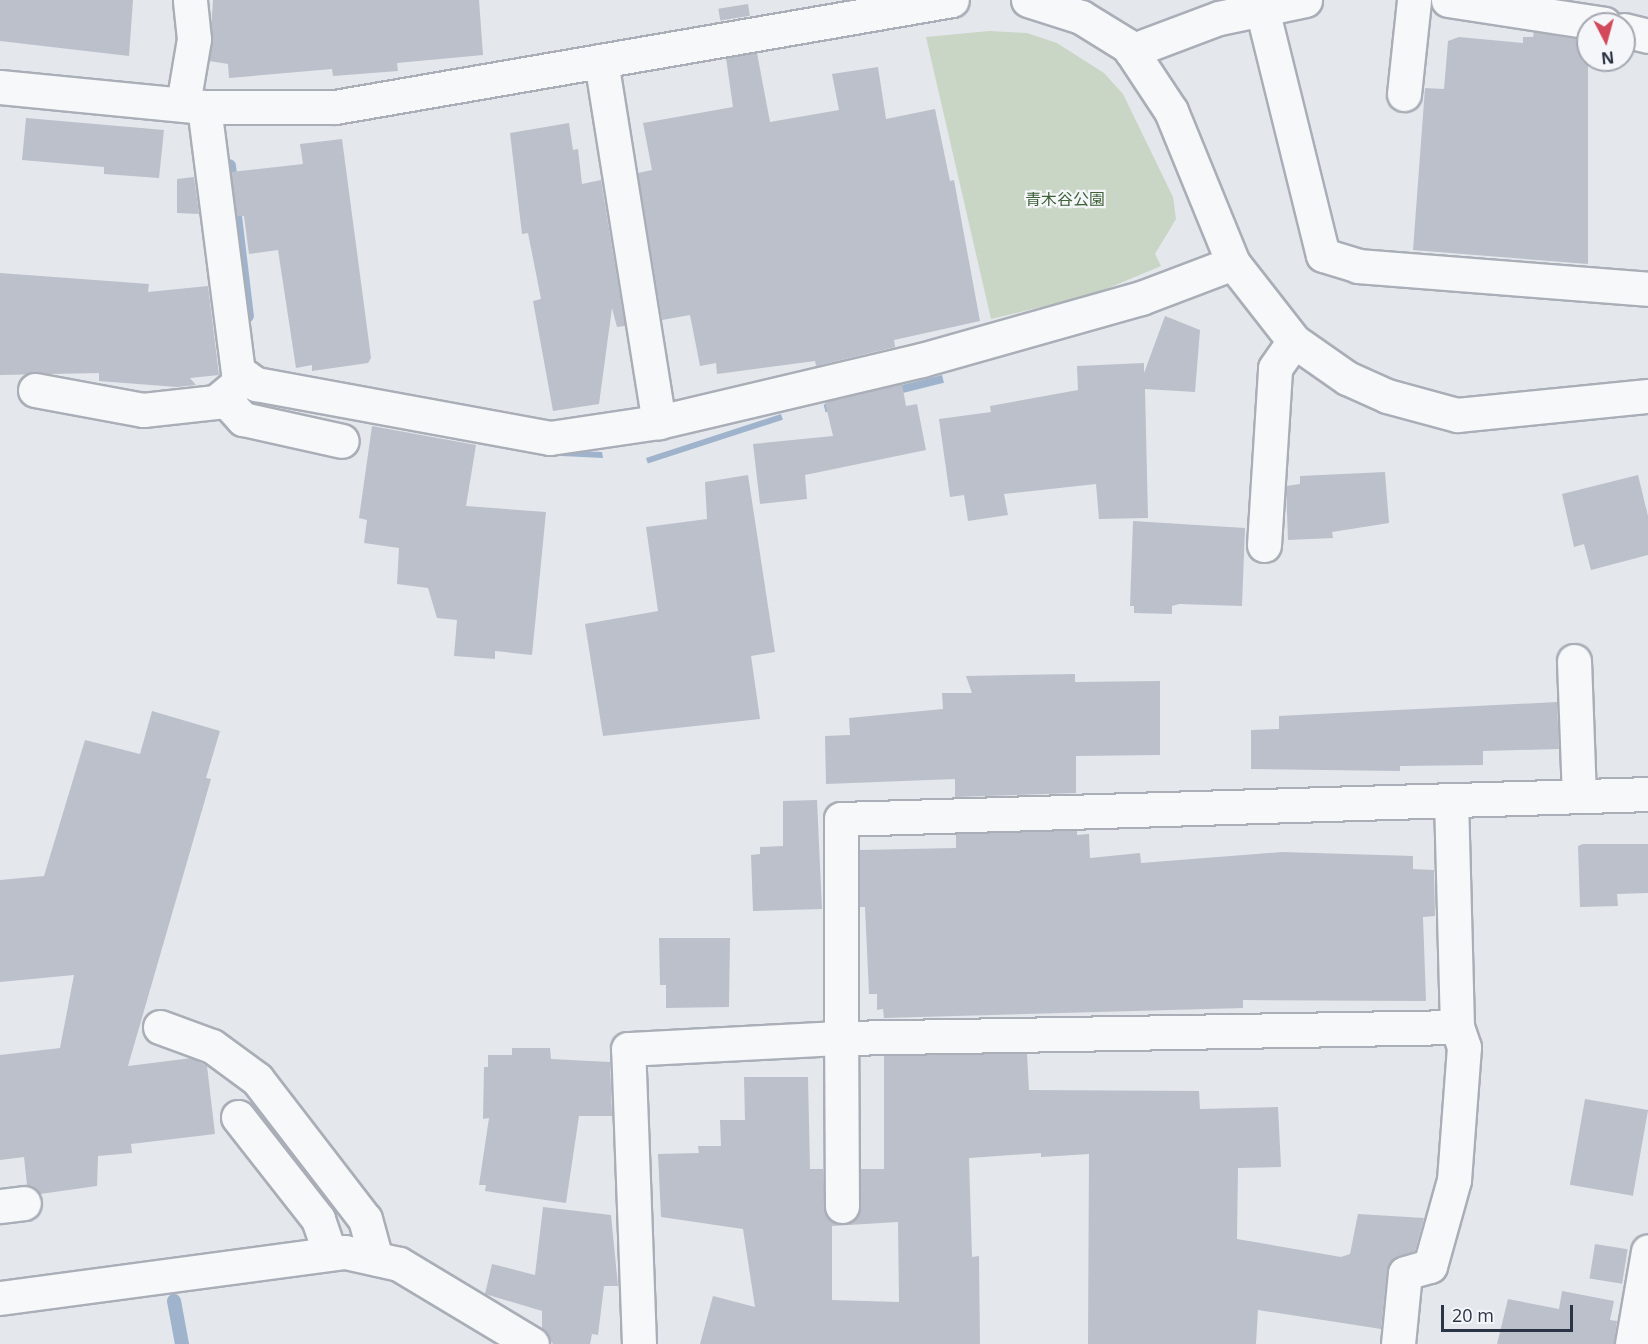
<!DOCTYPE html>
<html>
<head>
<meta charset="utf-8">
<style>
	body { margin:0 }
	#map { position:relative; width:1648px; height:1344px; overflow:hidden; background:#e4e7ec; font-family:"Open Sans","Noto Sans JP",sans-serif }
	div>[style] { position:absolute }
	.green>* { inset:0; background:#c9d6c5 }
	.water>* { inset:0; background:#9fb4cc; transform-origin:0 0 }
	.stream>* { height:14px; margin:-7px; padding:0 7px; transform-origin:7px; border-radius:7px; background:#9fb4cc }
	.building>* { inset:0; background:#bbc0ca; transform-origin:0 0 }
	.roads { filter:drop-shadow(2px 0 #a9aeb7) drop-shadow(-2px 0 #a9aeb7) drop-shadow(0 2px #a9aeb7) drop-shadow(0 -2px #a9aeb7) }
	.minor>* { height:33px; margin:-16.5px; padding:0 16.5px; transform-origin:16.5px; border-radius:16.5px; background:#f7f8fa }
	span { translate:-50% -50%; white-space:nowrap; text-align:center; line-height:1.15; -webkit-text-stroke:4.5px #f4f6f9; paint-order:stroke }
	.park-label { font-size:16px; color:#3f6138 }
	.north { position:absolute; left:1576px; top:12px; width:60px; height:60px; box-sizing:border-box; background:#f4f6f9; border:2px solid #a4a8b1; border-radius:50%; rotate:174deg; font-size:16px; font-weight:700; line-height:24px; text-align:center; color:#2b3445 }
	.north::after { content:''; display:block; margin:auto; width:21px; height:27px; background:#d1495b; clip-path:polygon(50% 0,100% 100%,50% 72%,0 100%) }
	.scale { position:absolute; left:1441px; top:1305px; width:132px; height:27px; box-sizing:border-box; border:3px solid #2b3445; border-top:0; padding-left:8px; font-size:18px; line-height:21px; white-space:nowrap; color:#2b3445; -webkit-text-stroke:4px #f4f6f9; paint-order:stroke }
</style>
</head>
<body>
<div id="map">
	<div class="green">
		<div style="clip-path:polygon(989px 31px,1027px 33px,1057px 43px,1104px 73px,1123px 94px,1173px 197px,1176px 219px,1155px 254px,1161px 266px,1092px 295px,991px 319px,926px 37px)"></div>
	</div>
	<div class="water">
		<div style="left:942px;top:375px;width:8px;height:122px;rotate:76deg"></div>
		<div style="clip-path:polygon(269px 398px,570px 451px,602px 452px,603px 458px,541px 455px,267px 404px)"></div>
		<div style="left:781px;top:414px;width:6px;height:142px;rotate:72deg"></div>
	</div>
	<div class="stream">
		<div style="left:229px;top:166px;width:151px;rotate:83.2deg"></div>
		<div style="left:174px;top:1301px;width:44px;rotate:79.5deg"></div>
	</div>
	<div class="building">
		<div style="clip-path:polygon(0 0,133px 0,129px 56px,0 41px)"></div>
		<div style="clip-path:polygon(213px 0,479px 0,483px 55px,397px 63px,398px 71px,333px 76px,332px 69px,229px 78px,228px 64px,209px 61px)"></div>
		<div style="left:748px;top:4px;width:12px;height:30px;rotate:81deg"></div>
		<div style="clip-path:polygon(1534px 32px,1588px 41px,1588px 264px,1413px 250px,1425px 88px,1444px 89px,1448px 41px,1459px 37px,1523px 43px,1523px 37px,1533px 37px)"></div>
		<div style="clip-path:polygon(757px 53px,770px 122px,839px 110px,832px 74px,878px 67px,886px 119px,935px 109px,950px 181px,954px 180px,980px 321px,894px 340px,895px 347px,816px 366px,815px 361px,717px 374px,716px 363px,700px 366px,690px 315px,662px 320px,638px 173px,652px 170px,643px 123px,733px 107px,726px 58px)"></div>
		<div style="clip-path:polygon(26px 118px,164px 130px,159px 178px,104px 174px,104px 167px,22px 160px)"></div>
		<div style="clip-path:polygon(569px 123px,573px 150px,578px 149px,582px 184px,601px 180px,625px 326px,617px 327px,612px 308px,599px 404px,553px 411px,533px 301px,541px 299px,528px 233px,522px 234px,510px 133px)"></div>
		<div style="clip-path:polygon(342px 139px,371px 358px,368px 363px,312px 371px,312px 365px,296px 368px,278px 250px,249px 254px,244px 216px,237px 216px,231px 172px,303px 164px,300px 144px)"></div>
		<div style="clip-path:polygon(194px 177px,199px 214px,177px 213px,177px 179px)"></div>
		<div style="clip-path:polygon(0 273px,149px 284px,148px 292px,208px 286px,219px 375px,190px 378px,196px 385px,177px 387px,99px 381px,99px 373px,0 375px)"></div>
		<div style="clip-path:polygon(1165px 316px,1200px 330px,1195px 392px,1145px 389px,1148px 518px,1099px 519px,1096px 484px,1004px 494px,1008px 515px,968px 521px,964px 495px,950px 497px,939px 419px,991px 412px,990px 406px,1078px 390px,1077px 366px,1144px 363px,1144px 373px)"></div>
		<div style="clip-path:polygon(902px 384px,906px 406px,917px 404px,926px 450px,805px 475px,807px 499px,760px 504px,753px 444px,833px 436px,825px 402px)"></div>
		<div style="clip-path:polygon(372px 426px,476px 445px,466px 506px,546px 512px,532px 655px,495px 651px,495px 659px,454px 656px,457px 620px,437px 618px,428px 588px,397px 584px,399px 548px,364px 543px,367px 520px,359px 518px)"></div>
		<div style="clip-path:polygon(1385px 472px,1389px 523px,1332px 532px,1333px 538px,1288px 540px,1286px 486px,1300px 484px,1300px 476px)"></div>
		<div style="clip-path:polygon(748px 475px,775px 652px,751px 656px,760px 719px,603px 736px,585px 624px,658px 611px,646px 527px,707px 519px,705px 482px)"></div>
		<div style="clip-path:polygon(1638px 475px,1648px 516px,1648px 555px,1591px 570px,1584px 544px,1574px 547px,1562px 494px)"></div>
		<div style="clip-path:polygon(1133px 521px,1245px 528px,1242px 606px,1179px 604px,1172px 606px,1172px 614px,1134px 613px,1134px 606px,1130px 606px)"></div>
		<div style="clip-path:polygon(1075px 674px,1075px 682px,1160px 681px,1160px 755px,1076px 756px,1076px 793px,955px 797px,955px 779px,826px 784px,825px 736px,850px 735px,849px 718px,943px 709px,942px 693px,972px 693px,966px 676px)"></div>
		<div style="clip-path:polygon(1557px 702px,1559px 749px,1483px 751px,1483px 765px,1400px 766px,1400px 771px,1251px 769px,1251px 730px,1279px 729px,1279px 716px)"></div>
		<div style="clip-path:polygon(152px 711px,220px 731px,206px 778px,211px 779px,128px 1066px,192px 1058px,207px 1066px,215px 1134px,131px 1144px,132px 1153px,98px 1156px,97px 1186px,40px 1194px,27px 1185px,24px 1157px,0 1160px,0 1055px,60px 1048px,74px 975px,0 982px,0 880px,44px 876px,85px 740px,140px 754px)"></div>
		<div style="clip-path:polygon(817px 800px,822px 909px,753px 911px,751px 855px,760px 854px,760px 847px,783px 846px,783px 801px)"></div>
		<div style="clip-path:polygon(1077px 830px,1077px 835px,1089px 834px,1090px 858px,1140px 853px,1141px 863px,1282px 852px,1413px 856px,1413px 869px,1434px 870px,1435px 916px,1423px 917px,1426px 1001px,1243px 1000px,1243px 1008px,884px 1018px,883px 1009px,877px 1010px,877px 994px,869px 994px,865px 907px,860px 907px,860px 850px,956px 848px,956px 834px)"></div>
		<div style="clip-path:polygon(1583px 844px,1648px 844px,1648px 893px,1617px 894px,1618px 906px,1580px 907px,1578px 846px)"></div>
		<div style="clip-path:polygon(659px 938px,730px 938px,729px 1007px,666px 1008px,666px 985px,660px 985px)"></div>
		<div style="clip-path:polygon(512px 1048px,550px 1048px,551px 1059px,610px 1062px,612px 1116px,579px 1116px,566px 1203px,485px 1191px,486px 1185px,479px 1185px,489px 1118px,483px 1119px,484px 1067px,488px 1067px,488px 1055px,512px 1055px)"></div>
		<div style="clip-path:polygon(evenodd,1027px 1053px,1029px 1090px,1199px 1091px,1200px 1109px,1278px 1107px,1281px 1167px,1238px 1168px,1237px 1239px,1341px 1257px,1350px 1254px,1358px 1214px,1424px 1218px,1415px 1251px,1391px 1261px,1387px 1271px,1381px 1329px,1258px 1310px,1256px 1344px,1088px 1344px,1089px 1154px,1041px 1157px,1041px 1153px,969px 1158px,972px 1257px,979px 1256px,980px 1344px,700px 1344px,713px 1296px,755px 1307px,743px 1229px,661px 1217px,658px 1154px,699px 1153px,698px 1146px,721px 1146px,720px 1120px,745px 1120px,744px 1077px,808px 1077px,810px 1169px,823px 1169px,826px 1215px,843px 1225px,859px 1215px,861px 1169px,884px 1169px,884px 1056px,1027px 1053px,898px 1222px,899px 1302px,832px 1300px,832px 1226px,898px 1222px)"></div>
		<div style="left:1585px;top:1099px;width:64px;height:87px;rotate:10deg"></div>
		<div style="clip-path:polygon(543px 1207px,611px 1215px,618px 1286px,604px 1286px,598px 1335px,592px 1334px,590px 1344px,553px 1344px,542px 1328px,542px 1311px,485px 1294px,492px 1264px,535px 1275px)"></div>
		<div style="left:1595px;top:1244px;width:33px;height:35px;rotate:9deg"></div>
		<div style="clip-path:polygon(1562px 1291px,1614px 1301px,1610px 1320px,1617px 1321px,1614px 1344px,1497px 1344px,1508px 1299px,1559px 1309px)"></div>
	</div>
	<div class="roads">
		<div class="minor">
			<div style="left:1028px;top:0;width:56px;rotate:17.8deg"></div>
			<div style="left:1081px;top:17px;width:55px;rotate:31.7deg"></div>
			<div style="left:1128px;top:46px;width:78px;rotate:56.5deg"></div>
			<div style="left:1171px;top:111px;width:164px;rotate:67.8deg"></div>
			<div style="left:1233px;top:263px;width:99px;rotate:52deg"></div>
			<div style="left:1294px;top:341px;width:65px;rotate:34.9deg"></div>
			<div style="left:1347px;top:378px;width:44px;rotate:24.2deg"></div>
			<div style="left:1387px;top:396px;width:73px;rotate:15.2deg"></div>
			<div style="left:1457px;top:415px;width:192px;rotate:-5.7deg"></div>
			<div style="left:1448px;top:0;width:158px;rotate:8.7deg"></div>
			<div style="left:1262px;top:9px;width:253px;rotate:76.1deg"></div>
			<div style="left:1323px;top:255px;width:37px;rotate:17deg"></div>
			<div style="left:1358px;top:266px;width:291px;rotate:4.5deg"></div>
			<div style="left:1624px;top:30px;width:25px;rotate:14deg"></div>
			<div style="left:1131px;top:51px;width:94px;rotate:-20.6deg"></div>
			<div style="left:1219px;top:18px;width:88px;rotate:-11.8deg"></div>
			<div style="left:601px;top:61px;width:366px;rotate:80.9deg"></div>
			<div style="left:0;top:87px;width:205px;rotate:5.6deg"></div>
			<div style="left:204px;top:107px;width:131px"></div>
			<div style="left:335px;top:107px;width:626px;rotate:-9.84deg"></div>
			<div style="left:1404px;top:94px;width:95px;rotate:-83.9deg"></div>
			<div style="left:183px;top:104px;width:66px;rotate:-80.4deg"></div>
			<div style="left:194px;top:39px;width:39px;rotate:-96deg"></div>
			<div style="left:204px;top:107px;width:267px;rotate:82.7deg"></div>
			<div style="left:238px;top:372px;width:22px;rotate:34deg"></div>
			<div style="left:256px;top:384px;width:299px;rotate:10.4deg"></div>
			<div style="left:550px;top:438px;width:110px;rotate:-8.4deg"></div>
			<div style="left:659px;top:422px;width:270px;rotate:-13.3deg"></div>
			<div style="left:922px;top:360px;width:228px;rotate:-15.8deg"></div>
			<div style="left:1141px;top:298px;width:98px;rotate:-20.8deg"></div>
			<div style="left:35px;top:390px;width:110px;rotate:10.5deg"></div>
			<div style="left:143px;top:410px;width:73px;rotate:-6.3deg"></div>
			<div style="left:216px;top:402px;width:39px;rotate:-40deg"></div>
			<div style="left:223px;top:397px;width:30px;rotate:48deg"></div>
			<div style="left:243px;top:419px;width:101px;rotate:12.5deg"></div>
			<div style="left:1264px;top:545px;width:177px;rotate:-86.4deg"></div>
			<div style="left:1275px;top:368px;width:33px;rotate:-55deg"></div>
			<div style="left:1574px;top:661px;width:135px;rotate:87.9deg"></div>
			<div style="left:160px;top:1027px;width:55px;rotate:20.1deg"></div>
			<div style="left:212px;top:1046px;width:56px;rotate:36.3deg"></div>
			<div style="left:257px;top:1079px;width:177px;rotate:52.4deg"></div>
			<div style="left:365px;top:1219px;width:41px;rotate:74.6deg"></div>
			<div style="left:238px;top:1117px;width:130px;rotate:51.9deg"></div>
			<div style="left:318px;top:1219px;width:36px;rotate:71deg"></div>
			<div style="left:0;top:1206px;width:24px;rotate:-7deg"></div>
			<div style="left:842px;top:1206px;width:168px;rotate:-90.3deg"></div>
			<div style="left:841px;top:1038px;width:616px;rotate:-1.02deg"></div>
			<div style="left:1457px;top:1027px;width:227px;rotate:-91.5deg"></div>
			<div style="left:0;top:1298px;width:348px;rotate:-7.6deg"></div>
			<div style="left:345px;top:1252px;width:55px;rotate:12.5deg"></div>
			<div style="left:399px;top:1264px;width:155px;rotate:31deg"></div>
			<div style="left:639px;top:1344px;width:295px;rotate:-92.1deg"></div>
			<div style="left:628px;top:1049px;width:213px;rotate:-3deg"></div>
			<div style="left:841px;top:1038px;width:219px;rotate:-90deg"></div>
			<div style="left:841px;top:819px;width:807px;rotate:-1.77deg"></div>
			<div style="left:1398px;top:1344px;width:71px;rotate:-84.4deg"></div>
			<div style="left:1405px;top:1273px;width:26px;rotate:-16deg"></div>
			<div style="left:1430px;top:1266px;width:89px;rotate:-74.4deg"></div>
			<div style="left:1454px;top:1180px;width:133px;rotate:-85.7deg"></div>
			<div style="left:1464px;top:1047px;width:21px;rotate:-109deg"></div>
			<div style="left:1632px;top:1344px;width:94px;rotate:-80.2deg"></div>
		</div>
	</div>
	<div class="park-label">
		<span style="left:1065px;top:199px">青木谷公園</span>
	</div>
	<div class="north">N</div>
	<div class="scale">20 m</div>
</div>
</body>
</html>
